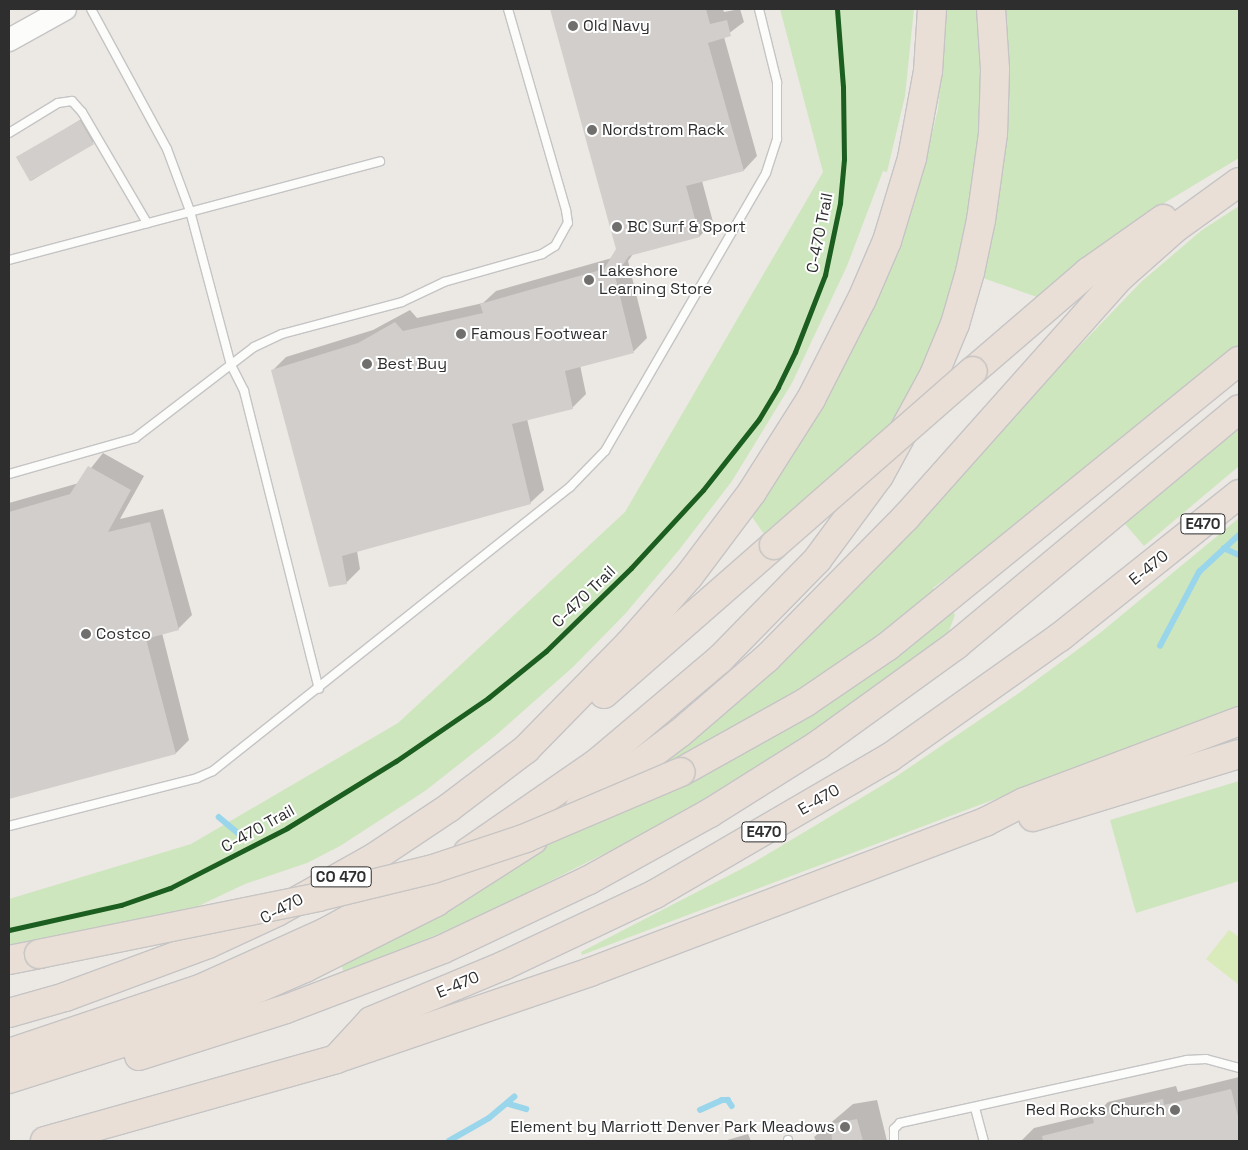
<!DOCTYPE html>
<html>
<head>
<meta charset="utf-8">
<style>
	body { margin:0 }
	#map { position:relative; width:1248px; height:1150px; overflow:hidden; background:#ece8e4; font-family:"Space Grotesk",sans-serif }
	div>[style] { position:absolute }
	.green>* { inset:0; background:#cee6be }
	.pitch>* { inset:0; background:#d9eabb }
	.shadow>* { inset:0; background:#0003; transform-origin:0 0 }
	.stream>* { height:5.5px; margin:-2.75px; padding:0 2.75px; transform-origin:2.75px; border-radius:2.75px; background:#99d6ec }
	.building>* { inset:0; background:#d1cecb; transform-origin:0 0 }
	.roads { filter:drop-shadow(1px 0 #c5c4c5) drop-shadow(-1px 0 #c5c4c5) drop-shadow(0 1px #c5c4c5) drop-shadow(0 -1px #c5c4c5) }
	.service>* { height:8px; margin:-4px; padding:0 4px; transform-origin:4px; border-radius:4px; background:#fcfcfb }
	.secondary>* { height:22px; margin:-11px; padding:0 11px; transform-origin:11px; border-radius:11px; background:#fcfcfb }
	.motorway>* { height:28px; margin:-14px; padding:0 14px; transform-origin:14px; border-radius:14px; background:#eadfd6 }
	.bridges { filter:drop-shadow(1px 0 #c6c5c4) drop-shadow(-1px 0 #c6c5c4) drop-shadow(0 1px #c6c5c4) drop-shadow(0 -1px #c6c5c4) }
	.motorway-bridge>* { height:28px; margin:-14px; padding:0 14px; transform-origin:14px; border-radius:14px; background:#eadfd6 }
	.cycleway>* { height:5px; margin:-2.5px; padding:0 2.5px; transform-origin:2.5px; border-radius:2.5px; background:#1b5e20 }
	.dots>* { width:14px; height:14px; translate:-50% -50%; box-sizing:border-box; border:2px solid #fff; border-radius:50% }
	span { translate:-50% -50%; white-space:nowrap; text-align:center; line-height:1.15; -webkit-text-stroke:4px #fff; paint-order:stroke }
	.shield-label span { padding:1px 4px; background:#fff; border:1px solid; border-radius:4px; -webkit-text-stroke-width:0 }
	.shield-label { font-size:15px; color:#2e2e2e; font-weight:700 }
	.poi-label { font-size:16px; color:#2e2e2e }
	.left { translate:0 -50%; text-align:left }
	.right { translate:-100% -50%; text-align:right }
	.street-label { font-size:16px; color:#2e2e2e }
	.frame { position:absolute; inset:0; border:10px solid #2e2e2e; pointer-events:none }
</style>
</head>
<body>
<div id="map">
	<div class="green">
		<div style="clip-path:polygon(780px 9px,914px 9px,905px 96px,887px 172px,883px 171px,847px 266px,792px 383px,732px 481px,679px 550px,625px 614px,573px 667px,495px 736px,425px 791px,340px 846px,307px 863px,245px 884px,186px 912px,9px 946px,9px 899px,191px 844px,398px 723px,625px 512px,823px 172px)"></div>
		<div style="clip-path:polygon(947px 9px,979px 9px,982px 120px,969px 224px,945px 312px,929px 357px,897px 419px,836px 514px,831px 511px,779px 555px,752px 517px,826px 403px,894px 260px,916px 198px,938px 109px)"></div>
		<div style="clip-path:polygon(1002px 9px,1239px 9px,1239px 158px,1136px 220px,1037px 297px,980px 277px)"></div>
		<div style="clip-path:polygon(1239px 206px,1239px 346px,1098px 456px,972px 563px,970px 561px,933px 588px,936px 593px,900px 621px,788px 698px,644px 776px,998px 431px,1141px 282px,1202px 230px)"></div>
		<div style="clip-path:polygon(1239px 427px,1239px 466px,1144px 546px,1125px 524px)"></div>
		<div style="clip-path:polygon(1239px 518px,1239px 707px,582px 955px,581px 952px,751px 864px,891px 780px,1019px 693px,1100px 633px)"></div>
		<div style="clip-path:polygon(952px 610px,955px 615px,949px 631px,911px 661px,797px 741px,665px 823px,477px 918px,344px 973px,341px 964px,553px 841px,686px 782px)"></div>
		<div style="clip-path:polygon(1239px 781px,1239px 881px,1136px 913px,1110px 820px)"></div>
	</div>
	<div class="pitch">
		<div style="clip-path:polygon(1229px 930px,1239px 937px,1239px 985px,1206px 959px)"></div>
	</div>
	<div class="shadow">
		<div style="clip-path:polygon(551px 9px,723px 9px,724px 12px,740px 9px,744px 22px,724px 37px,757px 156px,744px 170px,702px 181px,713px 222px,700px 236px,633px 254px,628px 261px,647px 338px,634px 351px,580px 365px,586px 394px,572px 408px,527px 419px,544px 490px,530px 503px,357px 551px,360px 569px,346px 583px,272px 371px,286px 357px,373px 330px,410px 310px,417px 318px,483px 303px,496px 291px,612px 258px,617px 249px)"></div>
		<div style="left:83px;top:118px;width:26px;height:77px;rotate:58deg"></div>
		<div style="clip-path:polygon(103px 453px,144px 476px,120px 519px,163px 509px,192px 615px,178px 629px,162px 633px,189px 740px,176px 753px,9px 798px,9px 503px,79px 483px)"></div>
		<div style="clip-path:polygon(1239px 1077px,1239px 1141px,1021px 1141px,1034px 1128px,1097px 1113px,1108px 1102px,1176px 1086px,1178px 1092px)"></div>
		<div style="clip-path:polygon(877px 1100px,887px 1141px,816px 1141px,814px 1137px,853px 1104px)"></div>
		<div style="clip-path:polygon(748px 1134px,751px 1141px,724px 1141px)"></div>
	</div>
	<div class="stream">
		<div style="left:1224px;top:548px;width:17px;rotate:25deg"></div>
		<div style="left:1160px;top:646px;width:84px;rotate:-62.2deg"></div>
		<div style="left:1199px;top:572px;width:54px;rotate:-42.8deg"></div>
		<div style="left:219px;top:817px;width:34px;rotate:40deg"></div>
		<div style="left:509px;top:1104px;width:18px;rotate:16deg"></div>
		<div style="left:700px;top:1110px;width:24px;rotate:-24deg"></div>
		<div style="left:722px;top:1100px;width:6px"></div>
		<div style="left:728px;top:1100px;width:7px;rotate:56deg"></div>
		<div style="left:449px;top:1141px;width:46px;rotate:-29.9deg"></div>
		<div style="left:489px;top:1118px;width:33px;rotate:-40deg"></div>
	</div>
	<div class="building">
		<div style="clip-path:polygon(550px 9px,706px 9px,710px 24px,727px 20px,731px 36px,708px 43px,744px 171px,686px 186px,700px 237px,629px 256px,615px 276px,634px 353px,565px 371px,573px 409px,512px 424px,531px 504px,342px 556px,347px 584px,329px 587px,271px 370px,358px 343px,395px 322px,403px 331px,483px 313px,480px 304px,604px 269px,616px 249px)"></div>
		<div style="left:80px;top:120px;width:28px;height:74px;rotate:60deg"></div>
		<div style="clip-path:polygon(88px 466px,131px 490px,108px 532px,150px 522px,179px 630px,146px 639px,176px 754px,9px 799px,9px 512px,70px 494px)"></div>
		<div style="clip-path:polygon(1231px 1089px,1239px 1120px,1239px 1141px,1043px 1141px,1042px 1136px,1094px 1123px,1092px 1115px,1163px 1099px,1164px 1105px)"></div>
		<div style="clip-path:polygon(857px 1119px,863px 1141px,832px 1141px,831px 1124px)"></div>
	</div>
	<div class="roads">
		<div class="service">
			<div style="left:91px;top:9px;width:159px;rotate:61.5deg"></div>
			<div style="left:167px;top:149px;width:66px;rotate:69.6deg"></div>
			<div style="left:190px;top:211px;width:159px;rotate:75.1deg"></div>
			<div style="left:231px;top:365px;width:29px;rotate:63deg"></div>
			<div style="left:244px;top:391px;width:307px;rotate:75.9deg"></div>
			<div style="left:9px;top:133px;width:57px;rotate:-31.5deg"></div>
			<div style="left:58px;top:103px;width:14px;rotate:-8deg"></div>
			<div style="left:72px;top:101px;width:15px;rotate:48deg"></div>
			<div style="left:82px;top:112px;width:129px;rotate:59.6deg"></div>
			<div style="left:9px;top:260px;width:384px;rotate:-14.9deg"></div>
			<div style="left:9px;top:474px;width:131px;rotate:-15.9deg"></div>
			<div style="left:135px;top:438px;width:150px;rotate:-37.4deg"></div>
			<div style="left:254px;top:347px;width:31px;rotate:-25deg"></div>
			<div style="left:282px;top:334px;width:124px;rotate:-14.9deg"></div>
			<div style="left:402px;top:302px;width:47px;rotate:-25.5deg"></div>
			<div style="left:444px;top:282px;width:102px;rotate:-15.9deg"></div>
			<div style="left:542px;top:254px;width:15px;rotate:-32deg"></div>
			<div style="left:555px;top:246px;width:26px;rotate:-61deg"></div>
			<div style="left:568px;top:223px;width:13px;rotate:-99deg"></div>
			<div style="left:566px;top:210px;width:209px;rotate:-106.1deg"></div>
			<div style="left:9px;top:826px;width:194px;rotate:-14.3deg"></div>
			<div style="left:197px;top:778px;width:17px;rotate:-24deg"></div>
			<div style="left:213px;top:771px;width:456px;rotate:-38.5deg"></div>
			<div style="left:570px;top:487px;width:50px;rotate:-45.8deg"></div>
			<div style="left:605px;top:451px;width:321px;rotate:-59.9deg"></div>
			<div style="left:766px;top:173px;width:36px;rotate:-72deg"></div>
			<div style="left:777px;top:139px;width:57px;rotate:-90deg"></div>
			<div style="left:777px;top:82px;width:75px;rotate:-103.9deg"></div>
			<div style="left:975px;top:1108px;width:34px;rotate:75deg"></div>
			<div style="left:788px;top:1140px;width:1px;rotate:90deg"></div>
			<div style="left:894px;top:1141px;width:12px;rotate:-90deg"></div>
			<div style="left:894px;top:1129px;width:8px;rotate:-45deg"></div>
			<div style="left:900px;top:1123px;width:294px;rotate:-12.4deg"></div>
			<div style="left:1187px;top:1060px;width:19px;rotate:-3deg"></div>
			<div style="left:1206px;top:1059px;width:34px;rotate:15deg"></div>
		</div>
		<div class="secondary">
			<div style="left:9px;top:40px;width:64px;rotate:-29deg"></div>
		</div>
		<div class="motorway">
			<div style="left:973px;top:371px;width:152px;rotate:-40.7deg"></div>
			<div style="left:1088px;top:272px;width:92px;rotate:-35.2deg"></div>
			<div style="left:604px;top:694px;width:226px;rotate:-41.2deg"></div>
			<div style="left:681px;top:772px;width:143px;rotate:-29.2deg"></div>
			<div style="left:806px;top:702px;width:99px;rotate:-34.3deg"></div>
			<div style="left:888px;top:646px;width:452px;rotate:-39.1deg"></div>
			<div style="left:579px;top:809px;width:126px;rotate:-37deg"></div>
			<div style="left:680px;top:733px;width:115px;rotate:-40.8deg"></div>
			<div style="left:767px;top:658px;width:198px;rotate:-45.4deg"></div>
			<div style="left:906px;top:517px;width:322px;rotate:-48.3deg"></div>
			<div style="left:1120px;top:277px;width:72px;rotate:-41.6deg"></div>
			<div style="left:1174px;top:229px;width:80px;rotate:-35.9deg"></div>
			<div style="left:1033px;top:817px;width:215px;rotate:-17deg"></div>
			<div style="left:468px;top:852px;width:157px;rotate:-34.6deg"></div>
			<div style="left:597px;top:763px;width:161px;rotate:-40.2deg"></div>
			<div style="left:720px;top:659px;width:139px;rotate:-45.6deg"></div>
			<div style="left:817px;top:560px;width:104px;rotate:-53.6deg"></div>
			<div style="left:879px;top:476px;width:113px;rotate:-61.4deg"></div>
			<div style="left:933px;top:377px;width:57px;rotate:-67.5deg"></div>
			<div style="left:955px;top:324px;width:54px;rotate:-73.9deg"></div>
			<div style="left:970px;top:272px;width:53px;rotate:-78.1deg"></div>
			<div style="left:981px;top:220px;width:87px;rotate:-82.1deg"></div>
			<div style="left:993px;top:134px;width:65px;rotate:-88.2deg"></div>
			<div style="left:995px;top:69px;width:60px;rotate:-93.8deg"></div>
			<div style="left:9px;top:960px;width:31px;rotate:-11deg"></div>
			<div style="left:9px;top:1013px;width:58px;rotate:-15.9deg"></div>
			<div style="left:65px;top:997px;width:153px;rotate:-20.3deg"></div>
			<div style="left:208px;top:944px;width:76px;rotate:-24.9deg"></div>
			<div style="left:277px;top:912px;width:112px;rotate:-29.3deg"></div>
			<div style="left:375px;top:857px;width:90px;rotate:-33.7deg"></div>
			<div style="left:450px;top:807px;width:96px;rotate:-37.3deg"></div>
			<div style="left:526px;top:749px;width:147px;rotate:-45.6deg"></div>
			<div style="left:629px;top:644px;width:91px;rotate:-48.6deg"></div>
			<div style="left:689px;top:576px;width:105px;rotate:-53.1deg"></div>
			<div style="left:752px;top:492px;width:110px;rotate:-57.6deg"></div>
			<div style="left:811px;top:399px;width:112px;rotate:-63deg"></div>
			<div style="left:862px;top:299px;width:63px;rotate:-66.7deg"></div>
			<div style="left:887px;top:241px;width:87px;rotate:-73.2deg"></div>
			<div style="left:912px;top:158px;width:88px;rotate:-79.6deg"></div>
			<div style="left:928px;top:71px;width:62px;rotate:-86.3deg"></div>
			<div style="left:9px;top:1053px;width:204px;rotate:-18.6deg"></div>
			<div style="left:202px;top:988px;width:136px;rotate:-24.3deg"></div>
			<div style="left:326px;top:932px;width:122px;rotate:-28.9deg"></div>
			<div style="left:139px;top:1056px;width:154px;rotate:-17.7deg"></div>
			<div style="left:286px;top:1009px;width:168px;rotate:-20.9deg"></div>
			<div style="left:443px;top:949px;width:161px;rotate:-25.3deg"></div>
			<div style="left:589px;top:880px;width:138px;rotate:-29deg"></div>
			<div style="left:710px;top:813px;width:128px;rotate:-32.2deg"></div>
			<div style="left:818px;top:745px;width:170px;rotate:-35.9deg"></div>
			<div style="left:956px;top:645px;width:368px;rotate:-39.8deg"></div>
			<div style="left:337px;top:1058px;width:50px;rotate:-47.4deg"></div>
			<div style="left:371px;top:1021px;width:145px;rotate:-22.7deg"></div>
			<div style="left:505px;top:965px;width:166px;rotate:-25.3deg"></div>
			<div style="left:655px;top:894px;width:271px;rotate:-30.2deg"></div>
			<div style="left:889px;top:758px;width:209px;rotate:-35.3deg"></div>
			<div style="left:1060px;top:637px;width:229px;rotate:-38.6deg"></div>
			<div style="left:9px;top:1079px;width:158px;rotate:-17.6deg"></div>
			<div style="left:160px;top:1031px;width:158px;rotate:-23.5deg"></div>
			<div style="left:305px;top:968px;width:147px;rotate:-26.7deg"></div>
			<div style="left:436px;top:902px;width:115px;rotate:-32.6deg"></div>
			<div style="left:45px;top:1141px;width:302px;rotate:-15.7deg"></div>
			<div style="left:336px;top:1059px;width:268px;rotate:-18.9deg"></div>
			<div style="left:590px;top:972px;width:423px;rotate:-20.8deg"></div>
			<div style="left:985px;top:822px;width:44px;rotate:-27.1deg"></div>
			<div style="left:1024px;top:802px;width:230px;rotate:-20.6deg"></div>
		</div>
	</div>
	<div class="bridges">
		<div class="motorway-bridge">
			<div style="left:774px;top:545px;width:264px;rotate:-41.2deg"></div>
			<div style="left:39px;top:954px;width:285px;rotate:-11.5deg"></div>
			<div style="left:318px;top:897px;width:118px;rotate:-13.7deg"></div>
			<div style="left:433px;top:869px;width:98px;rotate:-18.4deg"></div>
			<div style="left:526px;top:838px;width:168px;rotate:-23.1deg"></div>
		</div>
	</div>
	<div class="cycleway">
		<div style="left:9px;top:930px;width:115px;rotate:-12.6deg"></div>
		<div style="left:121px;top:905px;width:52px;rotate:-19.1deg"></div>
		<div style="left:170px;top:888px;width:131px;rotate:-27.1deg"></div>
		<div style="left:287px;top:828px;width:128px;rotate:-31.6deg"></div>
		<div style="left:396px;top:761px;width:112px;rotate:-34.4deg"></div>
		<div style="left:488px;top:698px;width:75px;rotate:-39deg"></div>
		<div style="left:546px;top:651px;width:119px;rotate:-44.3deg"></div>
		<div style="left:631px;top:568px;width:106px;rotate:-47.3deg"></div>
		<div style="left:703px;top:490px;width:90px;rotate:-51.7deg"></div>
		<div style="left:759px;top:419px;width:37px;rotate:-59deg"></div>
		<div style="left:778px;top:387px;width:39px;rotate:-64deg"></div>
		<div style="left:795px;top:352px;width:83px;rotate:-68.7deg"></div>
		<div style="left:825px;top:275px;width:74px;rotate:-78.2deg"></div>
		<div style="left:840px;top:203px;width:44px;rotate:-84.8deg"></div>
		<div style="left:844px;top:159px;width:72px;rotate:-90.8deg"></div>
		<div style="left:843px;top:87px;width:78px;rotate:-94.4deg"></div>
	</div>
	<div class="dots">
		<div style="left:573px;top:26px;background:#706f6e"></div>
		<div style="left:592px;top:130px;background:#706f6e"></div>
		<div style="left:617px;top:227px;background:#706f6e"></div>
		<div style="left:589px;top:280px;background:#706f6e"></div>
		<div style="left:461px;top:334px;background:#706f6e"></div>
		<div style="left:367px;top:364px;background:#706f6e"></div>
		<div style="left:86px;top:634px;background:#706f6e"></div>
		<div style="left:1175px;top:1110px;background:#706f6e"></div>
		<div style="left:845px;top:1127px;background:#706f6e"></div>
	</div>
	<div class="shield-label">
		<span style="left:1203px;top:524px">E470</span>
		<span style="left:764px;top:832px">E470</span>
		<span style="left:341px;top:877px">CO 470</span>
	</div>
	<div class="poi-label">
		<span class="left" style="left:583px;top:26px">Old Navy</span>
		<span class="left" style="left:602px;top:130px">Nordstrom Rack</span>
		<span class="left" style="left:627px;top:227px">BC Surf &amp; Sport</span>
		<span class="left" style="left:599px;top:280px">Lakeshore<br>Learning Store</span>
		<span class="left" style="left:471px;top:334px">Famous Footwear</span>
		<span class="left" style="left:377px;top:364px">Best Buy</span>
		<span class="left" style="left:96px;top:634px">Costco</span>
		<span class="right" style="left:1165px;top:1110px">Red Rocks Church</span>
		<span class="right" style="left:835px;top:1127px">Element by Marriott Denver Park Meadows</span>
	</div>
	<div class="street-label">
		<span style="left:820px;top:233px;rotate:-79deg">C-470 Trail</span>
		<span style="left:1149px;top:568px;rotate:-39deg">E-470</span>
		<span style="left:584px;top:597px;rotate:-44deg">C-470 Trail</span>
		<span style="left:819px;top:800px;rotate:-30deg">E-470</span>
		<span style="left:258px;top:829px;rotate:-29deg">C-470 Trail</span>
		<span style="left:282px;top:909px;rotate:-28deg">C-470</span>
		<span style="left:458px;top:985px;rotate:-23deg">E-470</span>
	</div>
	<div class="frame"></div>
</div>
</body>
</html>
